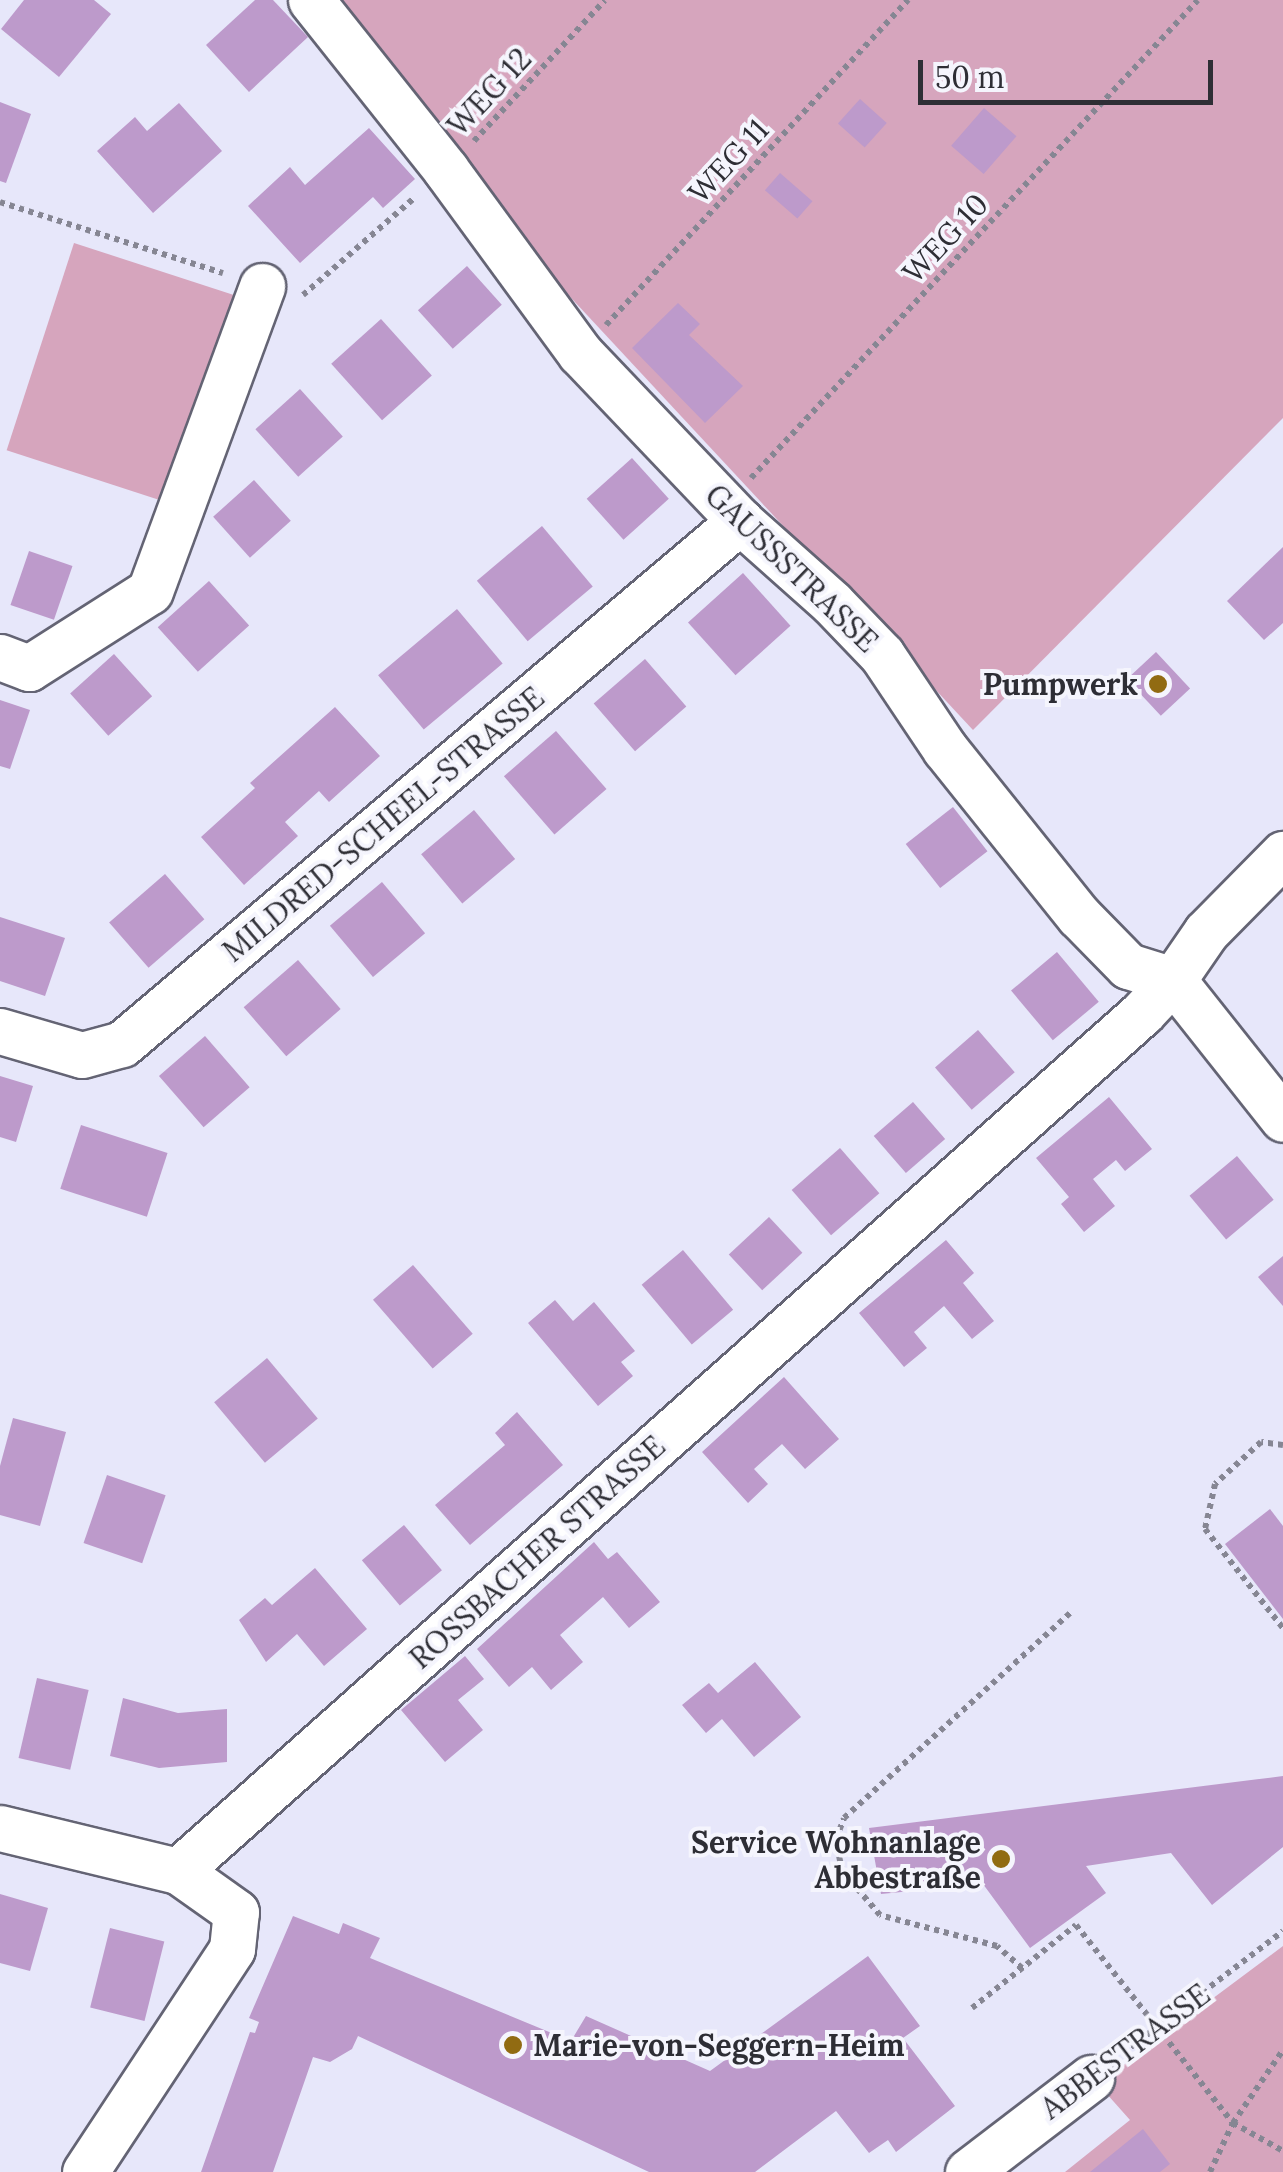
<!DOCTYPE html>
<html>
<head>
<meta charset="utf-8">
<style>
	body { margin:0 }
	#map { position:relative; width:1283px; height:2172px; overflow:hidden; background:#e7e7fa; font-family:Lora,serif }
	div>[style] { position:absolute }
	.green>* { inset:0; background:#d6a5bd; transform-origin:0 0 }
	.building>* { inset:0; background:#bd9acb; transform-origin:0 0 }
	.path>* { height:6px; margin-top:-3px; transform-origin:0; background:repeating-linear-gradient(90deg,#868693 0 5px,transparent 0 10px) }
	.roads { filter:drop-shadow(2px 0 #646474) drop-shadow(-2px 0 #646474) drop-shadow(0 2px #646474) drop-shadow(0 -2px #646474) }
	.minor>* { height:45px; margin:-22.5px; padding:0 22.5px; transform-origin:22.5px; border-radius:22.5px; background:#fff }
	.dots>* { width:28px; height:28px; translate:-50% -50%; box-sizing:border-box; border:5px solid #f5f5fd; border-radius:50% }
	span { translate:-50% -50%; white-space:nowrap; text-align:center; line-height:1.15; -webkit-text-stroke:8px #f5f5fd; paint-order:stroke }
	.street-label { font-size:30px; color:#2e2e35 }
	.poi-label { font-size:30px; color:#2e2e35; font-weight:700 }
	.right { translate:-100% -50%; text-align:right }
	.left { translate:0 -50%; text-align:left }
	.scale { position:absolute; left:918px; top:60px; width:295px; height:45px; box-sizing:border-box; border:5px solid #2e2e35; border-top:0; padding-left:12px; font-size:30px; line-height:35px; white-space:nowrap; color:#2e2e35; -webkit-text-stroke:8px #f5f5fd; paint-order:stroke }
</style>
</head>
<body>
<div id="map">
	<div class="green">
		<div style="clip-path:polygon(294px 0,1283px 0,1283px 418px,973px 730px)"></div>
		<div style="left:74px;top:243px;width:168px;height:218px;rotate:18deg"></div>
		<div style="clip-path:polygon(1283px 1946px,1283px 2172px,1065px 2172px,1130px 2120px,1098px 2084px)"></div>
	</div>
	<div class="building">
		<div style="clip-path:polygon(24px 0,94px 0,111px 14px,59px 77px,1px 29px)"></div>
		<div style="clip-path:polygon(255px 0,273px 0,308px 37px,249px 92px,206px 45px)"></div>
		<div style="left:860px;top:99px;width:36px;height:33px;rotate:42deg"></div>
		<div style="clip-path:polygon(0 102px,31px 114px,6px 183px,0 181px)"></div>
		<div style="clip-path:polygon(179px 103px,222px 151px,153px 213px,97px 151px,135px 117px,147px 131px)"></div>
		<div style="left:984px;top:108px;width:43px;height:50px;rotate:41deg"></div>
		<div style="clip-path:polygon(369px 128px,415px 179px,383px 208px,373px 197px,300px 263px,248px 206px,290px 167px,305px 185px)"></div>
		<div style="left:780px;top:173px;width:43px;height:23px;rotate:41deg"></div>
		<div style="left:467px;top:266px;width:52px;height:66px;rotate:48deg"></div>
		<div style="clip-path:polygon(678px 303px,700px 324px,689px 335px,743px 386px,705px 423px,632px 348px)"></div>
		<div style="left:381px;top:319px;width:76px;height:67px;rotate:48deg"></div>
		<div style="left:300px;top:389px;width:64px;height:60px;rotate:48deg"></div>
		<div style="left:632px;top:458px;width:55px;height:61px;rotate:48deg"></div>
		<div style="left:254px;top:480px;width:55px;height:55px;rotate:48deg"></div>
		<div style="left:542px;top:526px;width:79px;height:85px;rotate:50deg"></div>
		<div style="clip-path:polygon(1283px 547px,1283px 623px,1264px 640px,1227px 601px)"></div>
		<div style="left:29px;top:551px;width:46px;height:57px;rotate:19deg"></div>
		<div style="left:743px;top:573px;width:71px;height:74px;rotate:48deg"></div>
		<div style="left:209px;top:581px;width:60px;height:69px;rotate:48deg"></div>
		<div style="left:457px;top:609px;width:71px;height:103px;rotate:50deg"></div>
		<div style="left:1156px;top:652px;width:50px;height:40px;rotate:47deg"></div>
		<div style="left:114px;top:654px;width:57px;height:59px;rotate:48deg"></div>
		<div style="left:645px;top:659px;width:63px;height:68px;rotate:49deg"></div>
		<div style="clip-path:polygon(0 700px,30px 710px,10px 769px,0 766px)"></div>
		<div style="clip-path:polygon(335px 707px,380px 756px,329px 802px,319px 791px,285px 822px,298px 836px,244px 885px,201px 837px,255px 788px,250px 783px)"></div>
		<div style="left:556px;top:731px;width:77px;height:69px;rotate:49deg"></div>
		<div style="left:953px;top:807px;width:56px;height:60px;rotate:52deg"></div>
		<div style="left:474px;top:810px;width:64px;height:69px;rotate:50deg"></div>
		<div style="left:165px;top:874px;width:60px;height:74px;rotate:49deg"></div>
		<div style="left:382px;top:882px;width:67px;height:68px;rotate:50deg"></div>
		<div style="clip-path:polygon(0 917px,65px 938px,45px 996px,0 981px)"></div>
		<div style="left:1057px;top:952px;width:65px;height:60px;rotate:50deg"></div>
		<div style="left:298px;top:960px;width:65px;height:72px;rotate:49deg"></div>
		<div style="left:978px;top:1030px;width:56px;height:57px;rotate:49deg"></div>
		<div style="left:205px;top:1036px;width:68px;height:61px;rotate:49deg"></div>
		<div style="clip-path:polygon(0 1076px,33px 1086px,16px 1142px,0 1137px)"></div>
		<div style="clip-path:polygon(1109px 1097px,1152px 1149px,1125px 1171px,1116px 1160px,1093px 1179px,1115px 1206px,1084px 1232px,1061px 1204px,1069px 1197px,1036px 1158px)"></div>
		<div style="left:913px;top:1102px;width:49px;height:52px;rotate:49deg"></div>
		<div style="left:81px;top:1125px;width:91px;height:67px;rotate:18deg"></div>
		<div style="left:840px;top:1148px;width:60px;height:64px;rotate:49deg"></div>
		<div style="left:1237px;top:1156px;width:57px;height:62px;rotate:50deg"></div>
		<div style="left:769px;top:1217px;width:49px;height:55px;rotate:47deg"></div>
		<div style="clip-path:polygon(946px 1240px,974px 1273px,963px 1283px,994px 1321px,972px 1339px,944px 1306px,914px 1332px,927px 1348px,904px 1367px,859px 1313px)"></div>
		<div style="left:683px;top:1250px;width:78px;height:54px;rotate:50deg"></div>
		<div style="clip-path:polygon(1283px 1256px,1283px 1306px,1258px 1277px)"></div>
		<div style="left:413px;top:1265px;width:91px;height:53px;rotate:49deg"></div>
		<div style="clip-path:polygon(555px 1300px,573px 1321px,594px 1302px,635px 1351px,621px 1362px,633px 1376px,598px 1406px,528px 1323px)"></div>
		<div style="left:267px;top:1358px;width:79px;height:69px;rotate:50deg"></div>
		<div style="clip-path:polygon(784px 1377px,839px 1439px,805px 1469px,782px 1444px,754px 1469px,768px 1484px,748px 1503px,702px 1452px)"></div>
		<div style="clip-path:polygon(517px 1412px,563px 1465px,470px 1545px,435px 1505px,505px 1445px,495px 1433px)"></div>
		<div style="clip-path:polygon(13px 1418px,66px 1432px,40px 1526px,0 1515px,0 1466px)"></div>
		<div style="left:107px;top:1475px;width:62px;height:72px;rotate:19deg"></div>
		<div style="clip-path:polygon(1270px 1509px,1283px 1526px,1283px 1619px,1225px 1544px)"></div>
		<div style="left:404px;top:1525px;width:59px;height:55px;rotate:50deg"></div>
		<div style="clip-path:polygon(594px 1542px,608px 1559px,617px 1552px,660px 1602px,629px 1628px,603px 1597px,560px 1635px,583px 1662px,551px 1690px,532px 1667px,509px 1687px,477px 1649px)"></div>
		<div style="clip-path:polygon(315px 1568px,367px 1629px,324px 1666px,297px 1634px,266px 1662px,239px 1620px,265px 1598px,272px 1605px)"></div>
		<div style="clip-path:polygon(465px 1656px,484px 1679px,458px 1700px,483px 1730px,445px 1762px,401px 1710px)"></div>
		<div style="clip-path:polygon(755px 1662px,801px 1717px,754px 1757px,722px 1719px,706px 1733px,682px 1705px,709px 1683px,718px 1693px)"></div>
		<div style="left:37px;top:1678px;width:53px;height:82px;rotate:13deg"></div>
		<div style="clip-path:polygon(123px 1698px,178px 1713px,227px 1709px,227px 1762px,159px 1768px,110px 1756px)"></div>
		<div style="clip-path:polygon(1283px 1776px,1283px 1847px,1212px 1905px,1171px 1853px,1086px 1866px,1106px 1893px,1030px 1948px,983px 1884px,881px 1894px,869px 1828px)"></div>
		<div style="clip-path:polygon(0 1894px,48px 1908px,30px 1971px,0 1963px)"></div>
		<div style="clip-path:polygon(293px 1916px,339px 1934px,343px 1923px,380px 1938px,370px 1958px,571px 2041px,586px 2016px,710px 2071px,868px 1956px,920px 2026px,903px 2038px,955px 2106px,896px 2152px,888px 2140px,869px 2153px,836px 2111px,755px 2172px,649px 2172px,358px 2036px,352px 2049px,330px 2062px,313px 2057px,273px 2172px,201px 2172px,250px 2032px,255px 2033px,259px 2022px,249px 2018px)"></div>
		<div style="left:110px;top:1928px;width:56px;height:82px;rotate:14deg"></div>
		<div style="clip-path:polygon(1143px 2129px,1170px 2164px,1160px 2172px,1090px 2172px)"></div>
	</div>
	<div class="path">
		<div style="left:474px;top:141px;width:192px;rotate:-47.1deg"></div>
		<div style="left:0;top:202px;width:234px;rotate:17.7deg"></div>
		<div style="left:303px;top:295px;width:147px;rotate:-41.1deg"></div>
		<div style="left:606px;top:325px;width:444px;rotate:-47.1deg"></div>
		<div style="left:751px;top:478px;width:654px;rotate:-46.92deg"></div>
		<div style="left:1283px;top:1445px;width:22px;rotate:-172deg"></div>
		<div style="left:1261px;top:1442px;width:62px;rotate:137.6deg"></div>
		<div style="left:1215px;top:1484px;width:46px;rotate:102.5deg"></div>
		<div style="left:1205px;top:1529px;width:126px;rotate:51.8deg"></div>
		<div style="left:1022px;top:1968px;width:33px;rotate:-139deg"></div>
		<div style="left:997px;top:1946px;width:121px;rotate:-165.2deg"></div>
		<div style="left:880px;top:1915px;width:58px;rotate:-130.8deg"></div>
		<div style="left:842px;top:1871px;width:33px;rotate:-101deg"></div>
		<div style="left:836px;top:1839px;width:22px;rotate:-69deg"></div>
		<div style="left:844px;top:1818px;width:308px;rotate:-42.2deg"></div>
		<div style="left:972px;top:2008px;width:133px;rotate:-38.6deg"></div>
		<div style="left:1076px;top:1925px;width:253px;rotate:51.6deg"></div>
		<div style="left:1233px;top:2123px;width:57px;rotate:29.2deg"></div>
		<div style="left:1123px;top:2053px;width:201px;rotate:-37.3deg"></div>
		<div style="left:1210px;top:2172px;width:54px;rotate:-64.9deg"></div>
		<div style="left:1233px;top:2123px;width:88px;rotate:-55.6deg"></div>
	</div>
	<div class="roads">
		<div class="minor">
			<div style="left:311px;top:0;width:217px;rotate:51.5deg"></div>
			<div style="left:446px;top:170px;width:227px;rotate:53.8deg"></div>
			<div style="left:580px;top:353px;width:232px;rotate:46.4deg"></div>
			<div style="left:740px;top:521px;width:123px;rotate:41.7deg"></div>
			<div style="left:832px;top:603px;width:72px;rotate:46.1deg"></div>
			<div style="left:882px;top:655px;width:113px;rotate:56.2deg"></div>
			<div style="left:945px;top:749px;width:214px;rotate:51.3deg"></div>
			<div style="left:1079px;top:916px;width:70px;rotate:45.6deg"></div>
			<div style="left:1128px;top:966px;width:47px;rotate:17.3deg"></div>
			<div style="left:1173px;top:980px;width:177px;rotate:51.6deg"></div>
			<div style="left:0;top:657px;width:31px;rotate:21deg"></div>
			<div style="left:29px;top:668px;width:143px;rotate:-32.5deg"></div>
			<div style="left:150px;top:591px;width:325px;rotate:-69.8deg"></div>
			<div style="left:0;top:1031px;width:85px;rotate:16.3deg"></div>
			<div style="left:82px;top:1055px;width:41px;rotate:-15.4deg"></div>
			<div style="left:122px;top:1044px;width:810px;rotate:-40.24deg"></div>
			<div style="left:0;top:1828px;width:183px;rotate:13.6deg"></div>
			<div style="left:85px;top:2172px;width:267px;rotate:-56.6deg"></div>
			<div style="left:232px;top:1949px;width:37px;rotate:-84deg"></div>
			<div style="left:236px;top:1912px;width:71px;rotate:-144.7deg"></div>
			<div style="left:178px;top:1871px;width:1291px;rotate:-41.67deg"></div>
			<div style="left:1142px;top:1013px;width:45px;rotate:-46.8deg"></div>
			<div style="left:1173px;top:980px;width:58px;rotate:-55.5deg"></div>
			<div style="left:1206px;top:932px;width:110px;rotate:-45.4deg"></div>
			<div style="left:968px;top:2172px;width:155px;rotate:-37.4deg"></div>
		</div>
	</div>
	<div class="dots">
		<div style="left:1158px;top:684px;background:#916b12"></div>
		<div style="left:1001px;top:1859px;background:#916b12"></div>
		<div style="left:513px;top:2045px;background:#916b12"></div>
	</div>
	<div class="street-label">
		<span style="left:489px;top:92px;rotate:-47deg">WEG 12</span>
		<span style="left:728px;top:161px;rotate:-47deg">WEG 11</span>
		<span style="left:945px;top:238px;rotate:-47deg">WEG 10</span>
		<span style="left:792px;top:568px;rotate:44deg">GAUSSSTRASSE</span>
		<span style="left:383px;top:824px;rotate:-40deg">MILDRED-SCHEEL-STRASSE</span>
		<span style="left:537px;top:1552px;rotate:-42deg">ROSSBACHER STRASSE</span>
		<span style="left:1125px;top:2051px;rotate:-37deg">ABBESTRASSE</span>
	</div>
	<div class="poi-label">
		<span class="right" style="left:1138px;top:684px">Pumpwerk</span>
		<span class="right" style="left:981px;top:1859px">Service Wohnanlage<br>Abbestraße</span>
		<span class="left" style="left:533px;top:2045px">Marie-von-Seggern-Heim</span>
	</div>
	<div class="scale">50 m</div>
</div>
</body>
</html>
